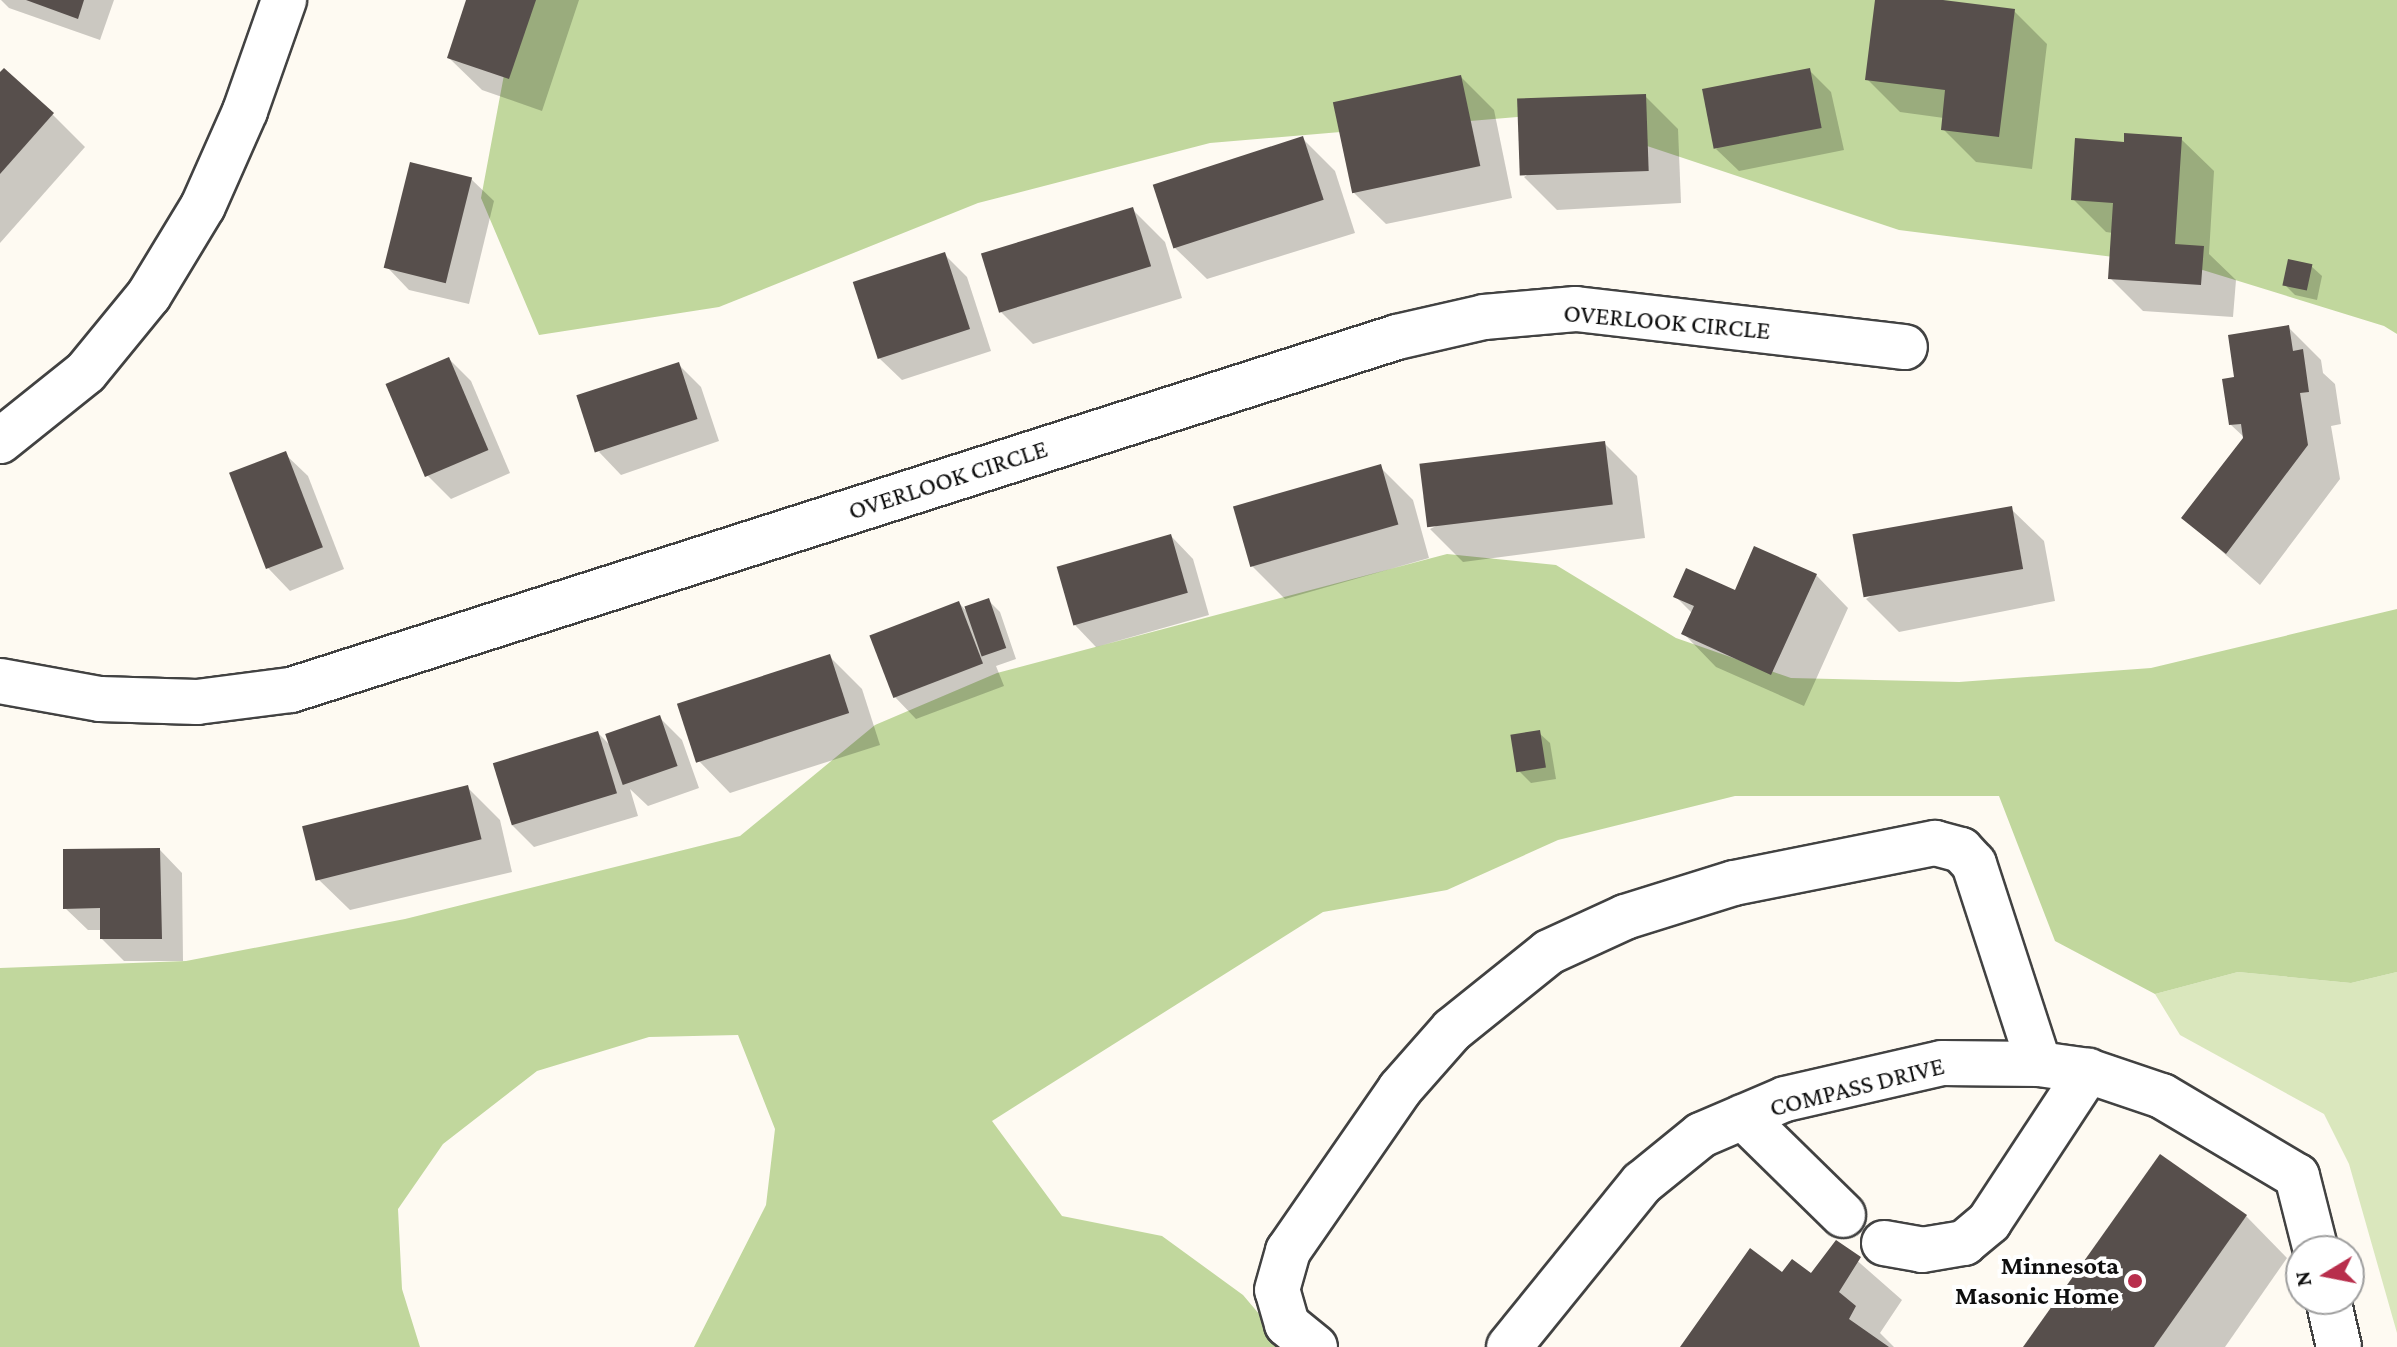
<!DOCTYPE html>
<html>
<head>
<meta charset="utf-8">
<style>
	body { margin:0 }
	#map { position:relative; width:2397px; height:1347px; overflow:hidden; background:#fefaf2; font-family:"Crimson Pro",serif }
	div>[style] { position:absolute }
	.green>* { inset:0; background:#dae7bd }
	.forest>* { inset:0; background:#c1d79d }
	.shadow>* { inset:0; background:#0003 }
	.building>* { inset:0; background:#574f4c; transform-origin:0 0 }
	.roads { filter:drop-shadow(2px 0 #424242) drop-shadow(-2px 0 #424242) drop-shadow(0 2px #424242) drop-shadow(0 -2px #424242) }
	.minor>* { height:44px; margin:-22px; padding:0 22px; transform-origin:22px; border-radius:22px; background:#fff }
	.dots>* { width:22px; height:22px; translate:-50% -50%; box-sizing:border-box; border:4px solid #fff; border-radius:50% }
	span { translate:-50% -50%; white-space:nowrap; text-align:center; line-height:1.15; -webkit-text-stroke:8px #fff; paint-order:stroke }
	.street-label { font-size:26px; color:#0f0f0f }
	.poi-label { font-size:26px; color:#0f0f0f; font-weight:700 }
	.right { translate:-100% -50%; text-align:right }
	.north { position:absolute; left:2285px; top:1235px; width:80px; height:80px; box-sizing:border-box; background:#fff; border:2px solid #9f9f9f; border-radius:50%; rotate:260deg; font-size:22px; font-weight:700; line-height:32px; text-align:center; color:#0f0f0f }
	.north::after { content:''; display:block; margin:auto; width:28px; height:36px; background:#b82e4c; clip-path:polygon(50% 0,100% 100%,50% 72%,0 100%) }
</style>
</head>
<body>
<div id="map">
	<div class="green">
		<div style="clip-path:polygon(2238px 972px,2351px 983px,2397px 972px,2397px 1333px,2349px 1164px,2324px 1114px,2180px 1035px,2155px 994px)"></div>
	</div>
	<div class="forest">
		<div style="clip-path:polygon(518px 0,2397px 0,2397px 334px,2384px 326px,2193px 267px,1899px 230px,1551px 114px,1210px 143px,978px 203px,719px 307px,539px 335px,481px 198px)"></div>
		<div style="clip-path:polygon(1447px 554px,1556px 565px,1676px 638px,1791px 678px,1959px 682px,2151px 668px,2397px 609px,2397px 972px,2351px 983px,2238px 972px,2155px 994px,2055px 941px,1999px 796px,1735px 796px,1558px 840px,1447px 890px,1323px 912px,992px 1121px,1062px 1216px,1162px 1236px,1243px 1295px,1287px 1347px,694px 1347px,766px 1205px,775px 1129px,738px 1035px,649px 1037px,537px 1071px,443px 1144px,398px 1209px,402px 1289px,420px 1347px,0 1347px,0 968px,186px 961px,405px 919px,740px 836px,875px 725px,997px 673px)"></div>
	</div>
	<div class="shadow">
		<div style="clip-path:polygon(1px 0,114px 0,100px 40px,9px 8px)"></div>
		<div style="clip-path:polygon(468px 0,579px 0,542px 111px,482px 90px,449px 58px)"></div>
		<div style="clip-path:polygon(1877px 0,2014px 11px,2047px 44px,2032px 169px,1976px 162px,1943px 129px,1944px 118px,1900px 112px,1867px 79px)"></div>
		<div style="clip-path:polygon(1809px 70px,1831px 92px,1844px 150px,1739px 171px,1716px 149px)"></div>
		<div style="clip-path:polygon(0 76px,52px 114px,85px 147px,0 243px)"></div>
		<div style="clip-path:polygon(1461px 77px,1494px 110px,1512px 198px,1386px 224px,1353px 192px)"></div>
		<div style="clip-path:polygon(1645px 96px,1678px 129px,1681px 203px,1557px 210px,1524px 177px)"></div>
		<div style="clip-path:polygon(1302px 138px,1335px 171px,1355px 233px,1207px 279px,1174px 247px)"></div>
		<div style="clip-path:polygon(2181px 139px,2214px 171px,2209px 254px,2236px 280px,2233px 317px,2143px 311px,2110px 278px,2113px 233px,2106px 232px,2073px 199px,2125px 144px)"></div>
		<div style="clip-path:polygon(471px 179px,494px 201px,469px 304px,409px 290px,387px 267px)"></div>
		<div style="clip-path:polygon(1132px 209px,1165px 242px,1182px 298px,1033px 344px,1000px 311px)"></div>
		<div style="clip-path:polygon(945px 255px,967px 277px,991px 351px,902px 380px,879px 358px)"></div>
		<div style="clip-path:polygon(2311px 266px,2322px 276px,2317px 300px,2295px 295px,2284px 284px)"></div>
		<div style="clip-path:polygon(2288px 327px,2321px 360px,2323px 373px,2335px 384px,2341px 424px,2331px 426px,2340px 479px,2260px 585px,2183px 517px,2245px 438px,2231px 425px,2236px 378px)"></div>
		<div style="clip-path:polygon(449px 359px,471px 381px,510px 473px,451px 499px,428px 476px)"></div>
		<div style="clip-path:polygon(678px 364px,701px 387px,719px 441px,621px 475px,599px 452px)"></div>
		<div style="clip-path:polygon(1604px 443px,1637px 476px,1645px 538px,1463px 562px,1430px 529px)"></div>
		<div style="clip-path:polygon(285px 454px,308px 476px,344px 569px,290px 591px,268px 568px)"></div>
		<div style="clip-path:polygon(1380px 467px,1413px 500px,1429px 558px,1285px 599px,1252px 566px)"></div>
		<div style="clip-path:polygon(2011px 509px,2044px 541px,2055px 601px,1899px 632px,1866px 599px)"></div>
		<div style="clip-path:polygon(1171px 536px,1193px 559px,1209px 615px,1096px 647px,1074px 624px)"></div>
		<div style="clip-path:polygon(1816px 575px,1848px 608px,1804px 706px,1716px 667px,1684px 634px,1693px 614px,1675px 596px,1736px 592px)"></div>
		<div style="clip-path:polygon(989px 601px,1000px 612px,1016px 659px,996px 666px,1004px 686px,916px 719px,894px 696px,959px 603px,970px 615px)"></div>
		<div style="clip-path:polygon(829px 656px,862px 689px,880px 745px,730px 793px,698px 760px)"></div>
		<div style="clip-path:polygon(659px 717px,682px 740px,699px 788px,648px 806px,630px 789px,638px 816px,534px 847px,512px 825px,598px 733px,612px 747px)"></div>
		<div style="clip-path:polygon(1539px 733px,1550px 743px,1556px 779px,1531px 783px,1520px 772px)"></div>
		<div style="clip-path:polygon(467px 787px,500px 820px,512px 872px,350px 910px,317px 878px)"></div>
		<div style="clip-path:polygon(160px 850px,182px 873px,183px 961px,124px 961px,102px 939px,102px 930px,88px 930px,65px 908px)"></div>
		<div style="clip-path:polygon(2246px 1216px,2287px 1258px,2225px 1347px,2025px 1347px)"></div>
		<div style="clip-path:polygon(1837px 1243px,1902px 1300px,1880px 1333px,1894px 1347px,1683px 1347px,1783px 1275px,1811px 1275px)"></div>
	</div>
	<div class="building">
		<div style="clip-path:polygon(26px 0,84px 0,78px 19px)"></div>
		<div style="clip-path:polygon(466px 0,536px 0,509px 79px,447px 58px)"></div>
		<div style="clip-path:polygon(1875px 0,1943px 0,2015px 9px,1999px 137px,1941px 130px,1945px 90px,1865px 80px)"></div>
		<div style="clip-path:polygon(4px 68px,54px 113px,0 174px,0 72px)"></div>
		<div style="left:1810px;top:68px;width:61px;height:110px;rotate:79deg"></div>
		<div style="left:1461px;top:75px;width:93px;height:131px;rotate:78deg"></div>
		<div style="left:1646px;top:94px;width:77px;height:129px;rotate:88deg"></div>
		<div style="clip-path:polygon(2124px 133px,2182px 137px,2175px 244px,2204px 246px,2201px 285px,2108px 279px,2113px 203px,2071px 200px,2075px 138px,2124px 142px)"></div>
		<div style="left:1303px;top:136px;width:67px;height:158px;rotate:72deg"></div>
		<div style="left:410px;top:162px;width:64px;height:109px;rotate:14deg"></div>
		<div style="left:1133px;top:207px;width:62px;height:159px;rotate:73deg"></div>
		<div style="left:945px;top:252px;width:81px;height:97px;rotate:72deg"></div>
		<div style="left:2288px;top:259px;width:25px;height:27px;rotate:12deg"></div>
		<div style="clip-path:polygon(2289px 325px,2293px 351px,2303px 349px,2309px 392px,2300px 393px,2308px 445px,2226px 554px,2181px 518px,2243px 438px,2241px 424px,2229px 425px,2222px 379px,2234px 377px,2228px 335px)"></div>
		<div style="left:449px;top:357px;width:101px;height:69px;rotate:67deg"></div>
		<div style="left:679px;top:362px;width:60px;height:108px;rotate:72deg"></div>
		<div style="left:1605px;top:441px;width:64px;height:187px;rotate:83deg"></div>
		<div style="left:286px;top:451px;width:103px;height:61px;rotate:69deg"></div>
		<div style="left:1381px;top:464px;width:63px;height:154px;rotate:74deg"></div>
		<div style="left:2012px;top:506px;width:64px;height:162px;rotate:80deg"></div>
		<div style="left:1171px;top:534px;width:61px;height:119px;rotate:74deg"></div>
		<div style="clip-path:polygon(1754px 546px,1817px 574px,1771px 675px,1681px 634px,1694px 606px,1673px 597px,1686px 568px,1735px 590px)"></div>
		<div style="left:989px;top:598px;width:53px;height:26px;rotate:71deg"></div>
		<div style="left:959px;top:601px;width:67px;height:96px;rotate:69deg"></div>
		<div style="left:830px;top:654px;width:62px;height:161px;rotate:72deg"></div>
		<div style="left:660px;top:715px;width:54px;height:58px;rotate:71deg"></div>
		<div style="left:1540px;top:730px;width:38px;height:30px;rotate:81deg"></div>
		<div style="left:598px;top:731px;width:65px;height:110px;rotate:73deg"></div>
		<div style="left:468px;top:785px;width:56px;height:171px;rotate:76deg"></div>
		<div style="clip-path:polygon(160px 848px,162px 939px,100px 939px,100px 908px,63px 909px,63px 849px)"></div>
		<div style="clip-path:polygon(2160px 1154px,2247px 1215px,2154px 1347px,2023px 1347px)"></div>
		<div style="clip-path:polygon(1836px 1240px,1861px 1257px,1839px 1292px,1856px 1306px,1849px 1319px,1889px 1347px,1680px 1347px,1750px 1248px,1782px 1272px,1792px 1259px,1811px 1273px)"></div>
	</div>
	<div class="roads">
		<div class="minor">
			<div style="left:0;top:441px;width:110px;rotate:-38.7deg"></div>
			<div style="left:86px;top:372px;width:99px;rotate:-50.7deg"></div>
			<div style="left:149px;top:295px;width:104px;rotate:-58.8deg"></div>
			<div style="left:203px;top:206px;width:104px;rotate:-66.1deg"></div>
			<div style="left:245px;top:111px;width:118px;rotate:-70.6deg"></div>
			<div style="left:0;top:681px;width:102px;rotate:10.2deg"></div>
			<div style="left:100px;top:699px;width:97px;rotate:1.8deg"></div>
			<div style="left:197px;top:702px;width:95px;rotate:-7.3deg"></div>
			<div style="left:291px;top:690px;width:1161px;rotate:-17.7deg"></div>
			<div style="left:1397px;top:337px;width:89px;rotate:-12.9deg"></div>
			<div style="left:1484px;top:317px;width:92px;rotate:-5deg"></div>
			<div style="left:1576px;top:309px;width:331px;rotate:6.6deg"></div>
			<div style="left:1743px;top:1117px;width:140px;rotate:44.4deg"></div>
			<div style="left:1884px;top:1243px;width:39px;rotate:10deg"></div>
			<div style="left:1922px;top:1250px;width:43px;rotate:-9.5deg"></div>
			<div style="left:1964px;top:1243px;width:33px;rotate:-40deg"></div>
			<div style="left:1989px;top:1222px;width:181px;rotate:-56.7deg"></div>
			<div style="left:2328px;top:1299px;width:49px;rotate:77.1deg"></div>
			<div style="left:1315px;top:1347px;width:36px;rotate:-141deg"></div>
			<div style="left:1287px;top:1324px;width:35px;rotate:-106deg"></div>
			<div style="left:1277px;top:1290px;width:41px;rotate:-74.2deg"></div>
			<div style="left:1288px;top:1251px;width:197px;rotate:-55.3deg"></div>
			<div style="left:1400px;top:1089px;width:79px;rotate:-48.6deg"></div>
			<div style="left:1452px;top:1030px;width:124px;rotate:-38.8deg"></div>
			<div style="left:1549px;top:952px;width:84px;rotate:-24.7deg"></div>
			<div style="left:1625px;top:917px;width:114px;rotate:-17.3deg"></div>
			<div style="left:1734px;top:883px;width:205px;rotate:-11.3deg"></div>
			<div style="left:1935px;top:843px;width:27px;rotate:15deg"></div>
			<div style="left:1961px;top:850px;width:19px;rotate:47deg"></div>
			<div style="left:1974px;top:864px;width:210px;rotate:72deg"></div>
			<div style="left:1509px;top:1347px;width:211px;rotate:-51deg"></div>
			<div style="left:1642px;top:1183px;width:76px;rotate:-39.1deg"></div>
			<div style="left:1701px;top:1135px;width:91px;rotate:-23.2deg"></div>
			<div style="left:1785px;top:1099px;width:161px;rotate:-12.9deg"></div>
			<div style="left:1942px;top:1063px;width:97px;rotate:0.6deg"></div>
			<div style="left:2039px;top:1064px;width:49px;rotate:8.1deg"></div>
			<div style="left:2088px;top:1071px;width:78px;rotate:18.7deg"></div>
			<div style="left:2162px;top:1096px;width:157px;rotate:30.7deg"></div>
			<div style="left:2297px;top:1176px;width:77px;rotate:75.8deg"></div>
		</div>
	</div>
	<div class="dots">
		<div style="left:2135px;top:1281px;background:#b82e4c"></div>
	</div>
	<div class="street-label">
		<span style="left:1667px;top:322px;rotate:5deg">OVERLOOK CIRCLE</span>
		<span style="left:948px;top:480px;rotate:-18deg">OVERLOOK CIRCLE</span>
		<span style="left:1857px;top:1087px;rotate:-14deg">COMPASS DRIVE</span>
	</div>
	<div class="poi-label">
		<span class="right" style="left:2119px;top:1281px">Minnesota<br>Masonic Home</span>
	</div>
	<div class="north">N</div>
</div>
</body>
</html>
